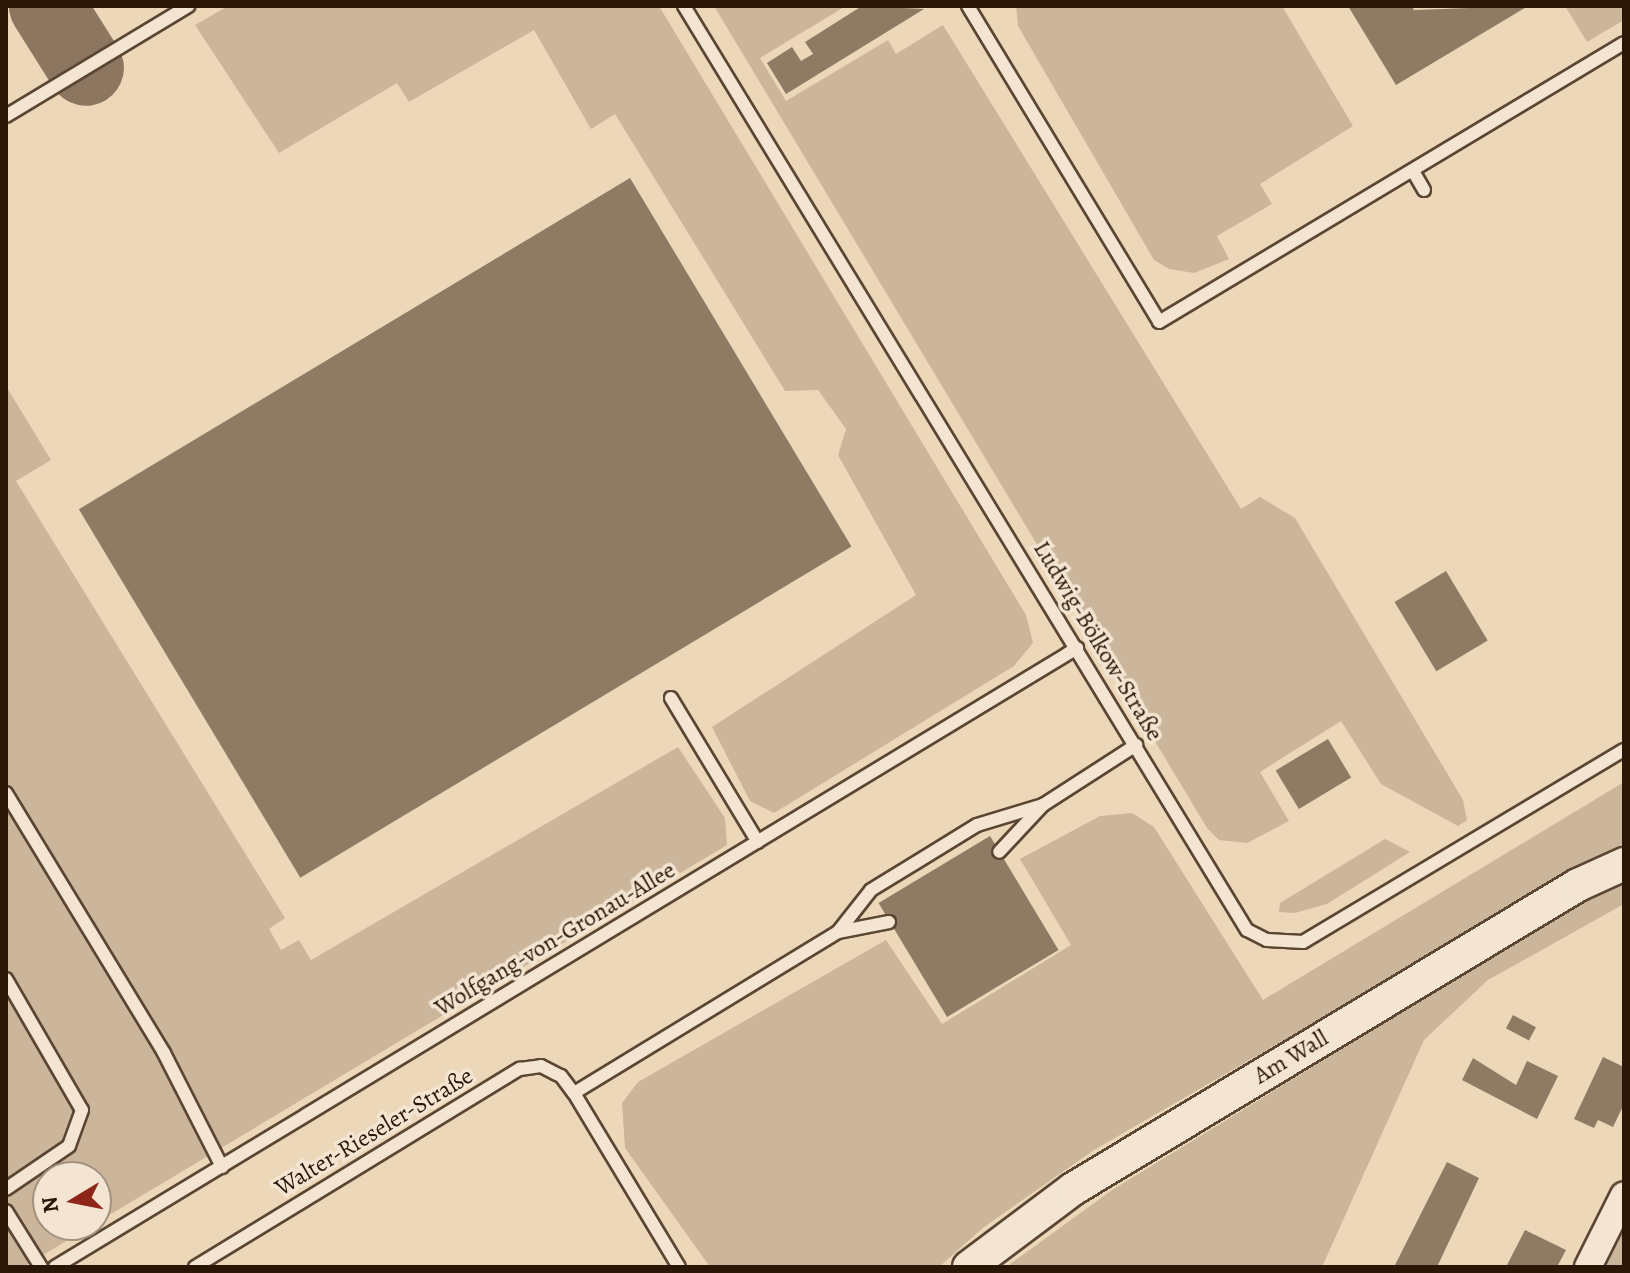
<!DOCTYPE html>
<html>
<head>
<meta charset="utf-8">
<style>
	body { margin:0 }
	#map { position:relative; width:1630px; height:1273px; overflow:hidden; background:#edd7b9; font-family:Alegreya,serif }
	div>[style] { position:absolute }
	.green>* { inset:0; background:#ccb69b }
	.taxiway>* { height:76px; margin:-38px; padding:0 38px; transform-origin:38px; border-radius:38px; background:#8c7660 }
	.building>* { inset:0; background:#8f7a63; transform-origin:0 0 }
	.roads { filter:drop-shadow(2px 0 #5b4633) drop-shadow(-2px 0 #5b4633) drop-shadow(0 2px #5b4633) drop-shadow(0 -2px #5b4633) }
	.service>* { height:12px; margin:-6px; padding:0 6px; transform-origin:6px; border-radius:6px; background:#f3e5d2 }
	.minor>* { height:26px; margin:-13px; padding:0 13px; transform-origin:13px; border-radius:13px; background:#f3e5d2 }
	.tertiary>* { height:32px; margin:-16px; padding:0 16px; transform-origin:16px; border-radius:16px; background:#f3e5d2 }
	span { translate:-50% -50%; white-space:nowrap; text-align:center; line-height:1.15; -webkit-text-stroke:7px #f3e5d2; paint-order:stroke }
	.street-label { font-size:24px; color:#2a1606 }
	.frame { position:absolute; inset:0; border:8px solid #2a1606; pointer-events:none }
	.north { position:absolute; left:32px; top:1161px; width:80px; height:80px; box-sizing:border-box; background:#f3e5d2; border:2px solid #a39280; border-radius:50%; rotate:260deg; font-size:22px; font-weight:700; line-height:32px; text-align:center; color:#2a1606 }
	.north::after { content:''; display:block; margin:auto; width:28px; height:36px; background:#8f2418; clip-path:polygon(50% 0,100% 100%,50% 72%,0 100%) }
</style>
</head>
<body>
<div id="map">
	<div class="green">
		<div style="clip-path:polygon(228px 6px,659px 6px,1026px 615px,1033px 643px,1014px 666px,774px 813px,750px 801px,712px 727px,916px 595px,838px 455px,846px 429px,818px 390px,785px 391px,615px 114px,591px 129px,534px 30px,409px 102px,397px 83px,279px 153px,195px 25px)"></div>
		<div style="clip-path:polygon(714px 6px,846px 6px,760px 58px,786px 101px,888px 40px,896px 54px,943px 25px,1241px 509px,1260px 497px,1295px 518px,1463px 800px,1467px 820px,1458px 826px,1381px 784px,1341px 721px,1260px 772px,1289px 821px,1247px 843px,1219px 840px,1207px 828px)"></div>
		<div style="clip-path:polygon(1016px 6px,1282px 6px,1353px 126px,1260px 184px,1272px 204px,1217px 236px,1229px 259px,1194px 273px,1169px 269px,1154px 260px,1018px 26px)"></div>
		<div style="clip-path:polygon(1565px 6px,1624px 6px,1624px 20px,1587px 42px)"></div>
		<div style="clip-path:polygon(6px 386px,51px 460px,16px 481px,285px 918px,269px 929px,281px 950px,299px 940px,311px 960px,678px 747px,725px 818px,727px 845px,96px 1223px,96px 1177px,48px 1177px,48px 1225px,93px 1225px,23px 1267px,6px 1267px)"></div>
		<div style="clip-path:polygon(1624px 782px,1624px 843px,1094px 1150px,984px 1227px,939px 1267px,710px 1267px,625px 1148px,622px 1103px,638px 1082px,886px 940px,942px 1024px,1071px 945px,1020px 859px,1100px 816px,1132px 813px,1154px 827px,1263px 1000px)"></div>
		<div style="clip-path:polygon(1385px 839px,1410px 852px,1327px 904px,1295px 913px,1279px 912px,1280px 903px)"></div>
		<div style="clip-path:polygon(1624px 876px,1624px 904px,1488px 980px,1424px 1040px,1322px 1267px,1006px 1267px,1112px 1190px)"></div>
		<div style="clip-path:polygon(1624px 1195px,1624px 1267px,1588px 1267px)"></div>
	</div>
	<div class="taxiway">
		<div style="left:47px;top:6px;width:73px;rotate:57.8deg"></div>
	</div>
	<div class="building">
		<div style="clip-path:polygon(862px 6px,924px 9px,786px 94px,767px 63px,792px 47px,801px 61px,813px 54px,805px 42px)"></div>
		<div style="clip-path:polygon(1348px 6px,1412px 6px,1414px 10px,1528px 6px,1396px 85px)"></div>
		<div style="left:630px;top:178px;width:430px;height:643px;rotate:59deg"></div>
		<div style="left:1446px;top:571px;width:81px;height:60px;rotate:59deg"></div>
		<div style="left:1328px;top:739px;width:45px;height:61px;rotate:59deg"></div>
		<div style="left:990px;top:836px;width:133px;height:130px;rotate:59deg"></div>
		<div style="left:1513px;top:1015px;width:26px;height:15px;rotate:28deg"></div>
		<div style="clip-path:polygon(1603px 1057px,1624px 1067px,1624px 1104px,1613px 1127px,1598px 1120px,1594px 1128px,1574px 1119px)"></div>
		<div style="clip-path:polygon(1473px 1058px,1516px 1085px,1527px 1061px,1558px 1076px,1537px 1119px,1462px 1080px)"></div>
		<div style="clip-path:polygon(1447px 1162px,1479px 1178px,1437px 1267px,1394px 1267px)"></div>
		<div style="clip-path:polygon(1525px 1230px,1566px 1250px,1557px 1267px,1506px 1267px)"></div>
	</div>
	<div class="roads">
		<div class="service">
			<div style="left:684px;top:6px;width:1082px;rotate:58.65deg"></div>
			<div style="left:1247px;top:930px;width:22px;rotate:27deg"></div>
			<div style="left:1267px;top:940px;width:36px;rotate:3deg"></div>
			<div style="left:1303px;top:942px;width:374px;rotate:-30.9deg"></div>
			<div style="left:968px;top:6px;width:369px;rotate:58.8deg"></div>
			<div style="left:1159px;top:322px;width:542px;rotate:-30.96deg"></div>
			<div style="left:6px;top:116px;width:213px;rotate:-31.1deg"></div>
			<div style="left:1413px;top:171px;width:22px;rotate:60deg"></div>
			<div style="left:671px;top:698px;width:168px;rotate:58.9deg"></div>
			<div style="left:6px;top:793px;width:304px;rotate:58.7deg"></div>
			<div style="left:164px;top:1053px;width:128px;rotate:63deg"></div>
			<div style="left:1043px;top:805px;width:111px;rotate:-32.8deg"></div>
			<div style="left:889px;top:922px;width:52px;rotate:168.9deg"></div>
			<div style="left:838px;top:932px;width:53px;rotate:-51.8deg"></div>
			<div style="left:871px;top:890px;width:124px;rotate:-31.5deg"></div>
			<div style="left:977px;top:825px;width:69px;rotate:-16.9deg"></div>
			<div style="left:1043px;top:805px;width:64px;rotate:133.1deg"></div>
			<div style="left:6px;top:979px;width:151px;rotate:59.9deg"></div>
			<div style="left:82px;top:1110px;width:38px;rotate:110deg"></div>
			<div style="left:69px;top:1146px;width:76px;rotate:145.7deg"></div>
			<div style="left:574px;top:1093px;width:309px;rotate:-31.4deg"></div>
			<div style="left:6px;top:1211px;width:66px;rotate:58deg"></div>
			<div style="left:55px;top:1267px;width:1195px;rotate:-31.2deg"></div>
			<div style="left:195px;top:1267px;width:381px;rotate:-31.4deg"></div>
			<div style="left:520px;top:1069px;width:21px;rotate:-8deg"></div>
			<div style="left:541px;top:1066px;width:22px;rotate:27deg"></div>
			<div style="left:561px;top:1076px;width:21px;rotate:53deg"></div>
			<div style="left:574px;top:1093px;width:203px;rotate:58.9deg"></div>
		</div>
		<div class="minor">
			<div style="left:1588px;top:1267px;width:80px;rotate:-63.4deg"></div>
		</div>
		<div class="tertiary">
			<div style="left:969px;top:1267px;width:130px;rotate:-36.9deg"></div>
			<div style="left:1073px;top:1189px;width:589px;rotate:-31.05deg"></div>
			<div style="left:1578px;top:885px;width:51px;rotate:-24.5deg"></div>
		</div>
	</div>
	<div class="street-label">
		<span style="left:1098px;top:641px;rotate:59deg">Ludwig-Bölkow-Straße</span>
		<span style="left:555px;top:939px;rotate:-31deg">Wolfgang-von-Gronau-Allee</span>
		<span style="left:1291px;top:1057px;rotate:-31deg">Am Wall</span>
		<span style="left:374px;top:1132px;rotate:-31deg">Walter-Rieseler-Straße</span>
	</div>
	<div class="frame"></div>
	<div class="north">N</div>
</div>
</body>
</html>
